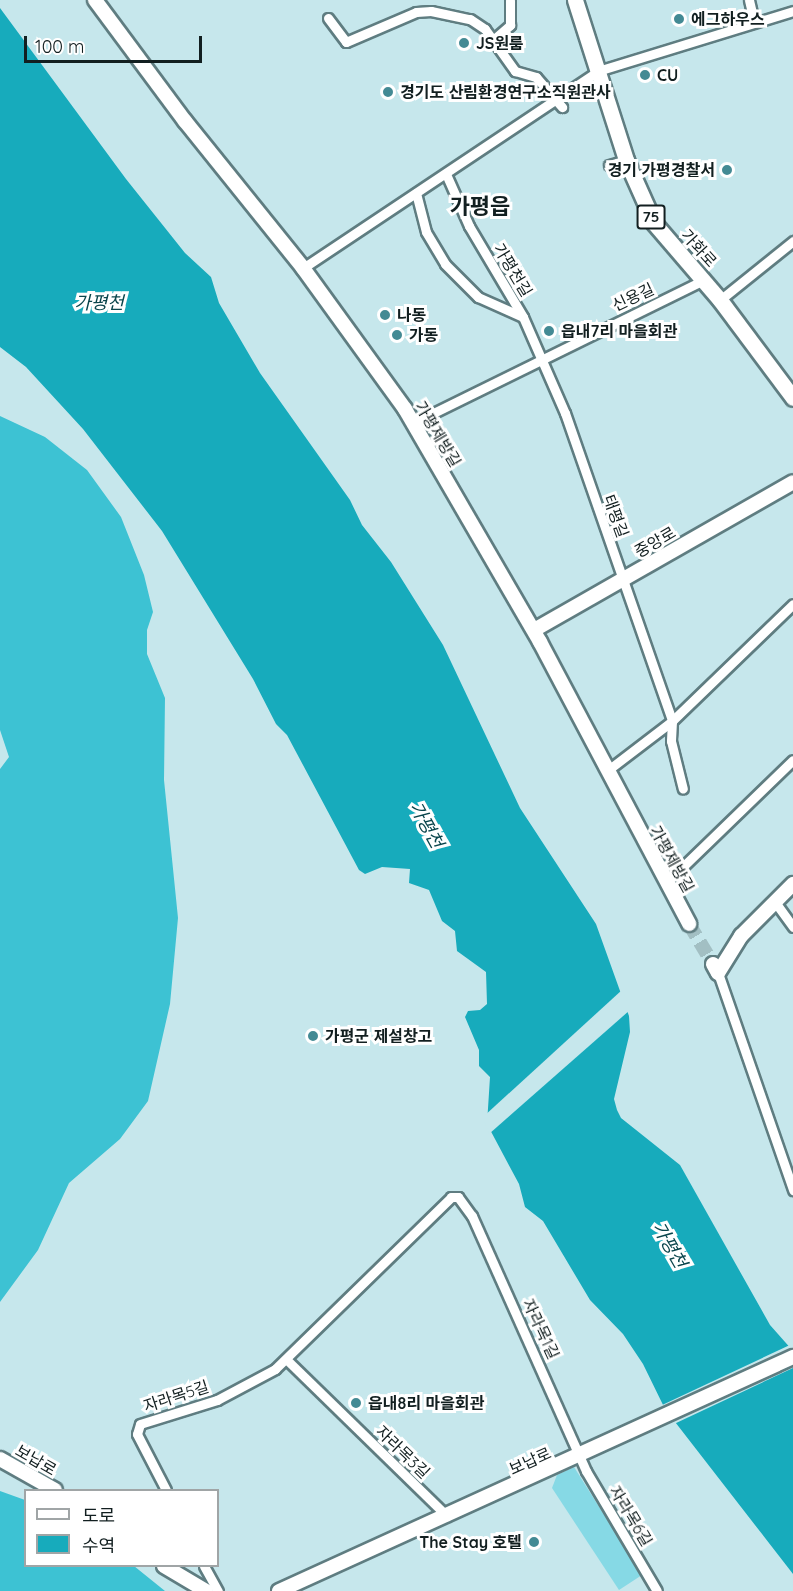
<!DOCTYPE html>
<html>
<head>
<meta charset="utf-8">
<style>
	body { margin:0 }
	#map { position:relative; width:793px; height:1591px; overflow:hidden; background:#c6e7ec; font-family:Quicksand,"Noto Sans KR",sans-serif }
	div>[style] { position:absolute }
	.green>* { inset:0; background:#86d9e5 }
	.forest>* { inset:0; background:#3dc2d3 }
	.water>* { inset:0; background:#17abbc }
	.pier>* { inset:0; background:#c6e7ec }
	.secondary-tunnel>* { height:14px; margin-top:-7px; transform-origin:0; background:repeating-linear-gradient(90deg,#a2bfc3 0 14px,transparent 0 21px) }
	.roads { filter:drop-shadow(2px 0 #5f7d81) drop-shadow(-2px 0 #5f7d81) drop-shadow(0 2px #5f7d81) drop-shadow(0 -2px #5f7d81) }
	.street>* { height:9px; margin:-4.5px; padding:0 4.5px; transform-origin:4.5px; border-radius:4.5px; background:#fff }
	.secondary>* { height:14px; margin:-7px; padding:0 7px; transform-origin:7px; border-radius:7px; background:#fff }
	.primary>* { height:15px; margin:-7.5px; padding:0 7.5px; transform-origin:7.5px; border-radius:7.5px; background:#fff }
	.dots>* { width:16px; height:16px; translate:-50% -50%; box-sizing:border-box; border:3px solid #fff; border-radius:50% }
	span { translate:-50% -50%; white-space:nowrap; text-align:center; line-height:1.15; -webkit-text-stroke:6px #fff; paint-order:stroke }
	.shield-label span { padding:2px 4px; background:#fff; border:2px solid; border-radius:4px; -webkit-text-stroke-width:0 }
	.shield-label { font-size:15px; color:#121f20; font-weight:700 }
	.poi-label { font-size:16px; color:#121f20; font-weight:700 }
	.left { translate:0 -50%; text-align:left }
	.right { translate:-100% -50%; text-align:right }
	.street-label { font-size:16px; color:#121f20 }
	.water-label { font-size:18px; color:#0a454c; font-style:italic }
	.district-label { font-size:22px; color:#121f20; font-weight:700 }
	.legend { position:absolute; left:24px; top:1489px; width:195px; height:78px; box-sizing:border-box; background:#fff; border:2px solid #a0a5a6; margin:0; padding:8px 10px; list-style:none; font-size:18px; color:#121f20 }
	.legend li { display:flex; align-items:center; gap:12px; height:30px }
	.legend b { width:30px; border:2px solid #a0a5a6 }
	.scale { position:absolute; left:24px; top:36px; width:178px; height:27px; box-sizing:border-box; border:3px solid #121f20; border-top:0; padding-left:8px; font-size:18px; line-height:21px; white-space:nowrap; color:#121f20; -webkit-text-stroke:4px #fff; paint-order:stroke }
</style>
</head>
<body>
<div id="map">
	<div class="green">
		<div style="clip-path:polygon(574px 1467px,642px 1575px,619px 1590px,552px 1488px,557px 1475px)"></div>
	</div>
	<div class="forest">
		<div style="clip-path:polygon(0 416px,45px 437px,87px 470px,121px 517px,144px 575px,153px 612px,147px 630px,147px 654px,165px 698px,164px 780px,178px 918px,170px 1004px,148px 1101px,120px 1139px,69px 1183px,38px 1250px,0 1302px,0 769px,9px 757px,0 730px)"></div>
		<div style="clip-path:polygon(0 1491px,25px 1500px,26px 1566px,134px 1566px,165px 1591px,0 1591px)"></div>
	</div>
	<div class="water">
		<div style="clip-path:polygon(0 8px,126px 179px,185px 253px,211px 277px,219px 303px,260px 373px,350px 500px,362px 525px,391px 562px,443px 645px,520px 808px,596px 924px,629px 1016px,630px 1032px,614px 1099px,617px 1110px,621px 1118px,680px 1165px,770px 1325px,793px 1351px,793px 1574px,665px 1409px,643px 1364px,623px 1334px,590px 1300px,543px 1221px,525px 1207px,519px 1184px,487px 1124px,490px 1077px,479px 1066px,479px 1050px,465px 1017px,468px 1011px,480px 1010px,487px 1004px,486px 972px,457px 951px,455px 931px,442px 921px,429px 890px,409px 883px,410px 869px,382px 867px,365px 874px,359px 870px,287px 735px,276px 724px,253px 679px,162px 531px,83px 429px,26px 367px,0 347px)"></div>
	</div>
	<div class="pier">
		<div style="clip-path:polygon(622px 990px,630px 1010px,489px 1134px,483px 1117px)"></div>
		<div style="clip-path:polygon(792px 1344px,793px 1368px,674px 1424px,662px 1411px,660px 1406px)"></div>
	</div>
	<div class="secondary-tunnel">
		<div style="left:689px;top:924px;width:47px;rotate:59deg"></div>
	</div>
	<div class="roads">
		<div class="street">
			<div style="left:749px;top:0;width:23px;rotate:77deg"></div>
			<div style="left:328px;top:18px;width:30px;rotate:53deg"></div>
			<div style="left:346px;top:42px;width:76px;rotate:-23.2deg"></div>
			<div style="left:416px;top:12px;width:15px;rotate:-4deg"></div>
			<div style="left:431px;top:11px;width:40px;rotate:12deg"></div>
			<div style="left:470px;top:19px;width:18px;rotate:34deg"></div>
			<div style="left:485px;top:29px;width:52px;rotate:54.5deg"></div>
			<div style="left:515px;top:71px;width:22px;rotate:16deg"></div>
			<div style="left:536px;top:77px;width:40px;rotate:49deg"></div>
			<div style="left:493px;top:40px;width:23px;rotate:-41deg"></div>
			<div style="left:510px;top:25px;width:25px;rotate:-90deg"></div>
			<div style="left:609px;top:165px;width:18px;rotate:-16deg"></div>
			<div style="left:446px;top:174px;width:57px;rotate:66.1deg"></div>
			<div style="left:469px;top:226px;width:106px;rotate:59.3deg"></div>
			<div style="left:523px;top:317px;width:105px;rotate:66.4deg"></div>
			<div style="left:565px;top:413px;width:326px;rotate:70.8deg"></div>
			<div style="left:672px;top:721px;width:20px;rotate:93deg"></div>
			<div style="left:671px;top:741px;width:49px;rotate:76deg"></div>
			<div style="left:416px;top:193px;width:40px;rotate:75.6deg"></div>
			<div style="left:426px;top:232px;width:37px;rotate:59deg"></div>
			<div style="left:445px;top:264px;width:47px;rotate:45deg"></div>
			<div style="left:478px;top:297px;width:49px;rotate:24deg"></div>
			<div style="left:303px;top:268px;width:355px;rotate:-33.7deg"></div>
			<div style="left:598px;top:71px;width:204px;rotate:-17.1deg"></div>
			<div style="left:720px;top:300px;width:94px;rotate:-38.9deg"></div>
			<div style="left:413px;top:423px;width:324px;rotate:-26.2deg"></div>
			<div style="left:608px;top:770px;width:81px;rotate:-37.4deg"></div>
			<div style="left:672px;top:721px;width:168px;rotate:-44deg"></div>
			<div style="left:667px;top:882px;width:175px;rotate:-44.1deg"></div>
			<div style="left:775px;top:902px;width:31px;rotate:54deg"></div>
			<div style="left:718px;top:973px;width:230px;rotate:70.9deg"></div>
			<div style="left:286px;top:1359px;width:225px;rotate:44.3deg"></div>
			<div style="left:166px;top:1490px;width:63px;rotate:-117.4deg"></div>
			<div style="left:137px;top:1434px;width:10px;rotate:-73deg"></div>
			<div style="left:140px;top:1424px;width:81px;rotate:-17.3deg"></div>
			<div style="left:217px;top:1400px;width:66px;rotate:-28.1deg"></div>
			<div style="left:275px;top:1369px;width:246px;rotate:-44.3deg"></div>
			<div style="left:451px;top:1197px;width:7px"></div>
			<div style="left:458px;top:1197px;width:24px;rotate:54deg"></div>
			<div style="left:472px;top:1216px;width:279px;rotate:65.9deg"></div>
			<div style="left:586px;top:1471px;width:139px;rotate:59.4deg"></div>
			<div style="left:204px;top:1566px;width:29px;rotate:61deg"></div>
		</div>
		<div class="secondary">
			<div style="left:95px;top:0;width:151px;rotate:53.4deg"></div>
			<div style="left:185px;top:121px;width:189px;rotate:51.2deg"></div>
			<div style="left:303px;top:268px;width:174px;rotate:54.1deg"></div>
			<div style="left:405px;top:409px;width:269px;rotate:59.9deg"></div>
			<div style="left:540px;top:642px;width:319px;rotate:62.1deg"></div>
			<div style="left:534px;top:630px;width:298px;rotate:-29.7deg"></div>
			<div style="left:713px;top:964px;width:10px;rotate:61deg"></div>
			<div style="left:718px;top:973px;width:44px;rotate:-58.1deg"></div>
			<div style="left:741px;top:936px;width:74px;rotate:-45deg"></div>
			<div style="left:0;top:1459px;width:63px;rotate:29.4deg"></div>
			<div style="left:164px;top:1566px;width:49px;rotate:30.8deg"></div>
			<div style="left:279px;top:1591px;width:565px;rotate:-24.48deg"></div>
		</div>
		<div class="primary">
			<div style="left:575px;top:0;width:168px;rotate:72.3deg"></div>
			<div style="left:626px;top:160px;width:69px;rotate:66deg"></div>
			<div style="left:654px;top:223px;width:101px;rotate:49.4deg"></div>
			<div style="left:720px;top:300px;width:122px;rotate:53.3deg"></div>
		</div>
	</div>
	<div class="dots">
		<div style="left:679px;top:19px;background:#438a94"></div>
		<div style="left:464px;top:43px;background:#438a94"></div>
		<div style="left:645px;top:75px;background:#438a94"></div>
		<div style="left:388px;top:92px;background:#438a94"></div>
		<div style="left:727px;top:170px;background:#438a94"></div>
		<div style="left:385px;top:315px;background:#438a94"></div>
		<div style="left:549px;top:331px;background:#438a94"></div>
		<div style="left:397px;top:335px;background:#438a94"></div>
		<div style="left:313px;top:1036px;background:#438a94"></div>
		<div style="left:356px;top:1403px;background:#438a94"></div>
		<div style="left:534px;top:1542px;background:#438a94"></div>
	</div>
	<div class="shield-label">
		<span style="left:651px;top:217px">75</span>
	</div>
	<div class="poi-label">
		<span class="left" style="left:691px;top:19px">에그하우스</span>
		<span class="left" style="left:476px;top:43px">JS원룸</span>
		<span class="left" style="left:657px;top:75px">CU</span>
		<span class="left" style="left:400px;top:92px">경기도 산림환경연구소직원관사</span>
		<span class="right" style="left:715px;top:170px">경기 가평경찰서</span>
		<span class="left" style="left:397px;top:315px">나동</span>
		<span class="left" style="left:561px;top:331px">읍내7리 마을회관</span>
		<span class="left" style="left:409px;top:335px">가동</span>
		<span class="left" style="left:325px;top:1036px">가평군 제설창고</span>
		<span class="left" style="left:368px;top:1403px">읍내8리 마을회관</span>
		<span class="right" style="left:522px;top:1542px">The Stay 호텔</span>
	</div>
	<div class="street-label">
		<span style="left:699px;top:248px;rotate:48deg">가화로</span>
		<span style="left:513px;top:270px;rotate:59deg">가평천길</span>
		<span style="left:633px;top:297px;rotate:-25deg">신용길</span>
		<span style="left:438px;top:434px;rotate:59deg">가평제방길</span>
		<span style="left:616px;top:516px;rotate:70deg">태평길</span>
		<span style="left:655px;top:542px;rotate:-30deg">중앙로</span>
		<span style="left:672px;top:859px;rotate:61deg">가평제방길</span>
		<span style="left:541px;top:1329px;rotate:65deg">자라목1길</span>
		<span style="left:176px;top:1396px;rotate:-18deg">자라목5길</span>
		<span style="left:403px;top:1452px;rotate:44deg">자라목3길</span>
		<span style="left:36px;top:1460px;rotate:30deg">보납로</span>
		<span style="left:530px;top:1461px;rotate:-24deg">보납로</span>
		<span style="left:631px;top:1516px;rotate:59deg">자라목6길</span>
	</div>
	<div class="water-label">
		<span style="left:99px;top:303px">가평천</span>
		<span style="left:426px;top:825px;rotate:61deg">가평천</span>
		<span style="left:669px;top:1245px;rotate:60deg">가평천</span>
	</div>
	<div class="district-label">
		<span style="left:480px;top:207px">가평읍</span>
	</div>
	<ul class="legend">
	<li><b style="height:8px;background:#fff"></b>도로</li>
	<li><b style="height:16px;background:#17abbc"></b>수역</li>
	</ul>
	<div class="scale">100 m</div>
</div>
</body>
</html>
